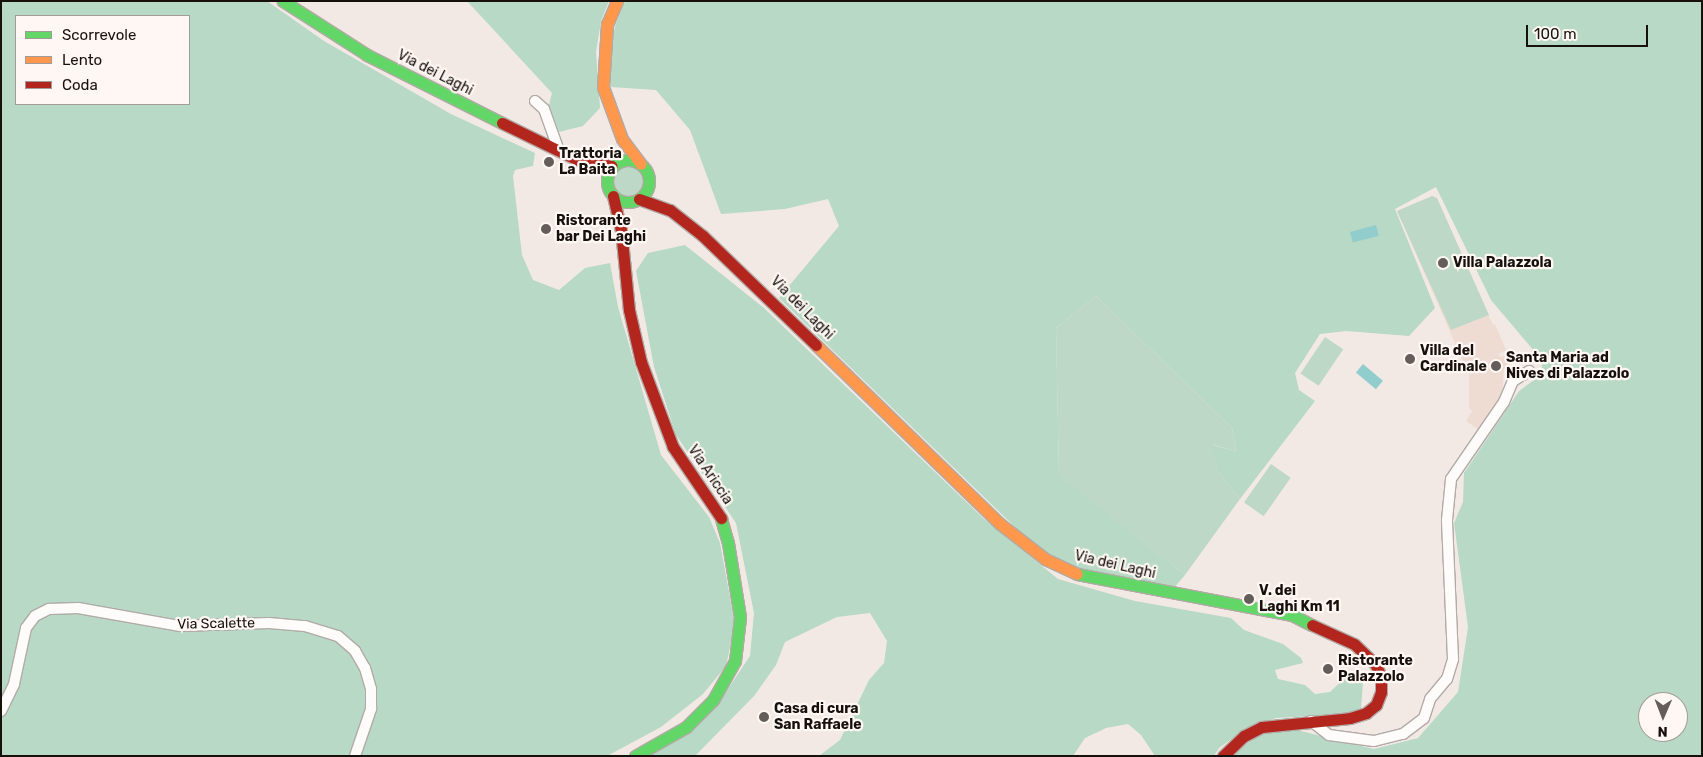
<!DOCTYPE html>
<html>
<head>
<meta charset="utf-8">
<style>
	body { margin:0 }
	#map { position:relative; width:1703px; height:757px; overflow:hidden; background:#f3e9e4; font-family:Rubik,sans-serif }
	div>[style] { position:absolute }
	.built>* { inset:0; background:#eedcd3 }
	.green>* { inset:0; background:#bed8c7; transform-origin:0 0 }
	.round { border-radius:50% }
	.forest>* { inset:0; background:#b7d9c5 }
	.water>* { inset:0; background:#92cdcd; transform-origin:0 0 }
	.roads { filter:drop-shadow(1px 0 #b2aaa6) drop-shadow(-1px 0 #b2aaa6) drop-shadow(0 1px #b2aaa6) drop-shadow(0 -1px #b2aaa6) }
	.street>* { height:10px; margin:-5px; padding:0 5px; transform-origin:5px; border-radius:5px; background:#fdfcfb }
	.fast>* { height:11px; margin:-5.5px; padding:0 5.5px; transform-origin:5.5px; border-radius:5.5px; background:#63d668 }
	.fast>.ring { margin:-5.5px; padding:0; box-sizing:content-box; background:none; border:11px solid #63d668; border-radius:50% }
	.slow>* { height:11px; margin:-5.5px; padding:0 5.5px; transform-origin:5.5px; border-radius:5.5px; background:#ff974d }
	.jam>* { height:11px; margin:-5.5px; padding:0 5.5px; transform-origin:5.5px; border-radius:5.5px; background:#b3261e }
	.dots>* { width:14px; height:14px; translate:-50% -50%; box-sizing:border-box; border:2px solid #fef7f3; border-radius:50% }
	span { translate:-50% -50%; white-space:nowrap; text-align:center; line-height:1.15; -webkit-text-stroke:4.5px #fef7f3; paint-order:stroke }
	.street-label { font-size:14px; color:#17110e }
	.poi-label { font-size:14px; color:#17110e; font-weight:700 }
	.left { translate:0 -50%; text-align:left }
	.frame { position:absolute; inset:0; border:2px solid #17110e; pointer-events:none }
	.legend { position:absolute; left:15px; top:15px; width:175px; height:90px; box-sizing:border-box; background:#fef7f3; border:1px solid #a29b97; margin:0; padding:6px 9px; list-style:none; font-size:15px; color:#17110e }
	.legend li { display:flex; align-items:center; gap:10px; height:25px }
	.legend b { width:25px; border:1px solid #a29b97 }
	.north { position:absolute; left:1638px; top:692px; width:50px; height:50px; box-sizing:border-box; background:#fef7f3; border:1px solid #a29b97; border-radius:50%; rotate:181deg; font-size:14px; font-weight:700; line-height:20px; text-align:center; color:#17110e }
	.north::after { content:''; display:block; margin:auto; width:18px; height:22px; background:#645d59; clip-path:polygon(50% 0,100% 100%,50% 72%,0 100%) }
	.scale { position:absolute; left:1526px; top:25px; width:122px; height:22px; box-sizing:border-box; border:2px solid #17110e; border-top:0; padding-left:6px; font-size:15px; line-height:18px; white-space:nowrap; color:#17110e; -webkit-text-stroke:4px #fef7f3; paint-order:stroke }
</style>
</head>
<body>
<div id="map">
	<div class="built">
		<div style="clip-path:polygon(1432px 196px,1437px 198px,1493px 325px,1495px 324px,1506px 350px,1499px 354px,1500px 357px,1507px 355px,1511px 367px,1504px 370px,1502px 397px,1479px 430px,1466px 421px,1472px 411px,1469px 408px,1469px 375px,1397px 211px)"></div>
	</div>
	<div class="green">
		<div class="round" style="left:611px;top:163px;width:34px;height:34px"></div>
		<div style="clip-path:polygon(1432px 196px,1437px 198px,1489px 315px,1451px 330px,1397px 211px)"></div>
		<div style="clip-path:polygon(1096px 296px,1232px 428px,1236px 451px,1213px 445px,1218px 472px,1240px 499px,1185px 575px,1059px 477px,1056px 328px)"></div>
		<div style="left:1325px;top:337px;width:22px;height:44px;rotate:34deg"></div>
		<div style="left:1271px;top:464px;width:24px;height:47px;rotate:35deg"></div>
	</div>
	<div class="forest">
		<div style="clip-path:polygon(evenodd,1px 1px,267px 1px,324px 41px,451px 114px,535px 153px,533px 166px,515px 170px,513px 176px,522px 255px,533px 280px,559px 290px,585px 268px,610px 263px,618px 307px,661px 455px,709px 517px,720px 543px,735px 624px,726px 666px,703px 694px,661px 727px,607px 756px,1px 756px,1px 1px,16px 16px,189px 16px,189px 104px,16px 104px,16px 16px)"></div>
		<div style="clip-path:polygon(467px 1px,609px 1px,601px 21px,596px 52px,600px 108px,583px 126px,559px 132px,549px 105px,552px 93px)"></div>
		<div style="clip-path:polygon(evenodd,625px 1px,1702px 1px,1702px 756px,1231px 756px,1261px 733px,1297px 730px,1374px 749px,1418px 738px,1458px 692px,1468px 627px,1454px 523px,1463px 502px,1464px 473px,1519px 391px,1541px 375px,1542px 366px,1540px 358px,1491px 300px,1436px 187px,1395px 209px,1435px 308px,1409px 336px,1346px 331px,1320px 334px,1295px 373px,1299px 390px,1315px 401px,1240px 499px,1218px 472px,1212px 445px,1236px 451px,1232px 428px,1096px 296px,1056px 328px,1059px 476px,1185px 575px,1173px 589px,1072px 567px,1046px 553px,1020px 532px,779px 298px,839px 226px,828px 199px,785px 209px,721px 214px,690px 130px,656px 90px,611px 87px,610px 53px,615px 26px,625px 1px,1648px 702px,1678px 702px,1678px 732px,1648px 732px,1648px 702px)"></div>
		<div style="clip-path:polygon(685px 245px,764px 308px,983px 518px,1058px 579px,1135px 601px,1231px 618px,1244px 630px,1283px 644px,1301px 658px,1303px 663px,1275px 670px,1278px 679px,1305px 685px,1315px 694px,1330px 692px,1349px 674px,1363px 683px,1361px 708px,1348px 714px,1276px 718px,1244px 730px,1219px 748px,1214px 756px,1155px 756px,1141px 735px,1128px 724px,1106px 728px,1085px 738px,1073px 756px,819px 756px,840px 740px,869px 680px,884px 663px,887px 641px,870px 613px,837px 617px,785px 642px,776px 665px,754px 696px,695px 756px,646px 756px,678px 740px,715px 708px,750px 656px,754px 613px,736px 523px,676px 435px,654px 367px,636px 271px,648px 253px)"></div>
	</div>
	<div class="water">
		<div style="left:1376px;top:225px;width:11px;height:27px;rotate:75deg"></div>
		<div style="left:1363px;top:364px;width:26px;height:11px;rotate:40deg"></div>
	</div>
	<div class="roads">
		<div class="street">
			<div style="left:535px;top:101px;width:12px;rotate:42deg"></div>
			<div style="left:544px;top:109px;width:45px;rotate:70.3deg"></div>
			<div style="left:1px;top:711px;width:30px;rotate:-64deg"></div>
			<div style="left:14px;top:684px;width:57px;rotate:-77.9deg"></div>
			<div style="left:26px;top:628px;width:15px;rotate:-53deg"></div>
			<div style="left:35px;top:616px;width:16px;rotate:-27deg"></div>
			<div style="left:49px;top:609px;width:29px;rotate:-2deg"></div>
			<div style="left:78px;top:608px;width:104px;rotate:10deg"></div>
			<div style="left:180px;top:626px;width:89px;rotate:-1.9deg"></div>
			<div style="left:269px;top:623px;width:36px;rotate:5deg"></div>
			<div style="left:305px;top:626px;width:34px;rotate:17deg"></div>
			<div style="left:338px;top:636px;width:23px;rotate:41deg"></div>
			<div style="left:355px;top:651px;width:20px;rotate:60deg"></div>
			<div style="left:365px;top:668px;width:22px;rotate:74deg"></div>
			<div style="left:371px;top:689px;width:20px;rotate:90deg"></div>
			<div style="left:371px;top:709px;width:50px;rotate:108.8deg"></div>
			<div style="left:1311px;top:721px;width:23px;rotate:38deg"></div>
			<div style="left:1329px;top:735px;width:45px;rotate:7.6deg"></div>
			<div style="left:1374px;top:741px;width:30px;rotate:-14deg"></div>
			<div style="left:1403px;top:734px;width:26px;rotate:-37deg"></div>
			<div style="left:1424px;top:718px;width:20px;rotate:-72deg"></div>
			<div style="left:1430px;top:699px;width:26px;rotate:-50deg"></div>
			<div style="left:1447px;top:679px;width:21px;rotate:-73deg"></div>
			<div style="left:1453px;top:659px;width:139px;rotate:-92.5deg"></div>
			<div style="left:1447px;top:520px;width:41px;rotate:-84.4deg"></div>
			<div style="left:1451px;top:479px;width:93px;rotate:-55.5deg"></div>
			<div style="left:1504px;top:402px;width:23px;rotate:-67deg"></div>
			<div style="left:1513px;top:381px;width:19px;rotate:-32deg"></div>
		</div>
		<div class="fast">
			<div style="left:283px;top:1px;width:100px;rotate:32.7deg"></div>
			<div style="left:367px;top:55px;width:151px;rotate:26.7deg"></div>
			<div class="ring" style="left:607px;top:160px;width:31px;height:31px"></div>
			<div style="left:1077px;top:574px;width:219px;rotate:10.8deg"></div>
			<div style="left:1292px;top:615px;width:22px;rotate:27deg"></div>
			<div style="left:635px;top:756px;width:59px;rotate:-29.6deg"></div>
			<div style="left:686px;top:727px;width:38px;rotate:-45deg"></div>
			<div style="left:713px;top:700px;width:45px;rotate:-60.6deg"></div>
			<div style="left:735px;top:661px;width:44px;rotate:-83.5deg"></div>
			<div style="left:740px;top:617px;width:75px;rotate:-99.2deg"></div>
			<div style="left:728px;top:543px;width:26px;rotate:-106deg"></div>
		</div>
		<div class="slow">
			<div style="left:617px;top:1px;width:25px;rotate:113deg"></div>
			<div style="left:607px;top:24px;width:63px;rotate:93.6deg"></div>
			<div style="left:603px;top:87px;width:55px;rotate:69.9deg"></div>
			<div style="left:622px;top:139px;width:31px;rotate:53deg"></div>
			<div style="left:816px;top:345px;width:255px;rotate:44.2deg"></div>
			<div style="left:999px;top:523px;width:58px;rotate:38deg"></div>
			<div style="left:1045px;top:559px;width:35px;rotate:25deg"></div>
		</div>
		<div class="jam">
			<div style="left:502px;top:123px;width:87px;rotate:26deg"></div>
			<div style="left:580px;top:161px;width:32px;rotate:9deg"></div>
			<div style="left:613px;top:196px;width:35px;rotate:77deg"></div>
			<div style="left:621px;top:230px;width:80px;rotate:84.3deg"></div>
			<div style="left:629px;top:310px;width:53px;rotate:77deg"></div>
			<div style="left:641px;top:362px;width:91px;rotate:69.4deg"></div>
			<div style="left:673px;top:447px;width:86px;rotate:55.9deg"></div>
			<div style="left:639px;top:199px;width:33px;rotate:20deg"></div>
			<div style="left:670px;top:210px;width:42px;rotate:38.2deg"></div>
			<div style="left:703px;top:236px;width:157px;rotate:44deg"></div>
			<div style="left:1223px;top:756px;width:29px;rotate:-44deg"></div>
			<div style="left:1244px;top:736px;width:20px;rotate:-27deg"></div>
			<div style="left:1262px;top:727px;width:88px;rotate:-5.8deg"></div>
			<div style="left:1350px;top:718px;width:17px;rotate:-17deg"></div>
			<div style="left:1366px;top:713px;width:13px;rotate:-39deg"></div>
			<div style="left:1376px;top:705px;width:14px;rotate:-69deg"></div>
			<div style="left:1381px;top:692px;width:15px;rotate:-90deg"></div>
			<div style="left:1381px;top:677px;width:13px;rotate:-113deg"></div>
			<div style="left:1376px;top:665px;width:30px;rotate:-136deg"></div>
			<div style="left:1354px;top:644px;width:46px;rotate:-155.7deg"></div>
		</div>
	</div>
	<div class="dots">
		<div style="left:549px;top:162px;background:#645d59"></div>
		<div style="left:546px;top:229px;background:#645d59"></div>
		<div style="left:1443px;top:263px;background:#645d59"></div>
		<div style="left:1410px;top:359px;background:#645d59"></div>
		<div style="left:1496px;top:366px;background:#645d59"></div>
		<div style="left:1249px;top:599px;background:#645d59"></div>
		<div style="left:1328px;top:669px;background:#645d59"></div>
		<div style="left:764px;top:717px;background:#645d59"></div>
	</div>
	<div class="street-label">
		<span style="left:435px;top:73px;rotate:27deg">Via dei Laghi</span>
		<span style="left:802px;top:308px;rotate:45deg">Via dei Laghi</span>
		<span style="left:710px;top:475px;rotate:56deg">Via Ariccia</span>
		<span style="left:1115px;top:565px;rotate:13deg">Via dei Laghi</span>
		<span style="left:216px;top:624px;rotate:-1deg">Via Scalette</span>
	</div>
	<div class="poi-label">
		<span class="left" style="left:559px;top:162px">Trattoria<br>La Baita</span>
		<span class="left" style="left:556px;top:229px">Ristorante<br>bar Dei Laghi</span>
		<span class="left" style="left:1453px;top:263px">Villa Palazzola</span>
		<span class="left" style="left:1420px;top:359px">Villa del<br>Cardinale</span>
		<span class="left" style="left:1506px;top:366px">Santa Maria ad<br>Nives di Palazzolo</span>
		<span class="left" style="left:1259px;top:599px">V. dei<br>Laghi Km 11</span>
		<span class="left" style="left:1338px;top:669px">Ristorante<br>Palazzolo</span>
		<span class="left" style="left:774px;top:717px">Casa di cura<br>San Raffaele</span>
	</div>
	<div class="frame"></div>
	<ul class="legend">
	<li><b style="height:6px;background:#63d668"></b>Scorrevole</li>
	<li><b style="height:6px;background:#ff974d"></b>Lento</li>
	<li><b style="height:6px;background:#b3261e"></b>Coda</li>
	</ul>
	<div class="north">N</div>
	<div class="scale">100 m</div>
</div>
</body>
</html>
